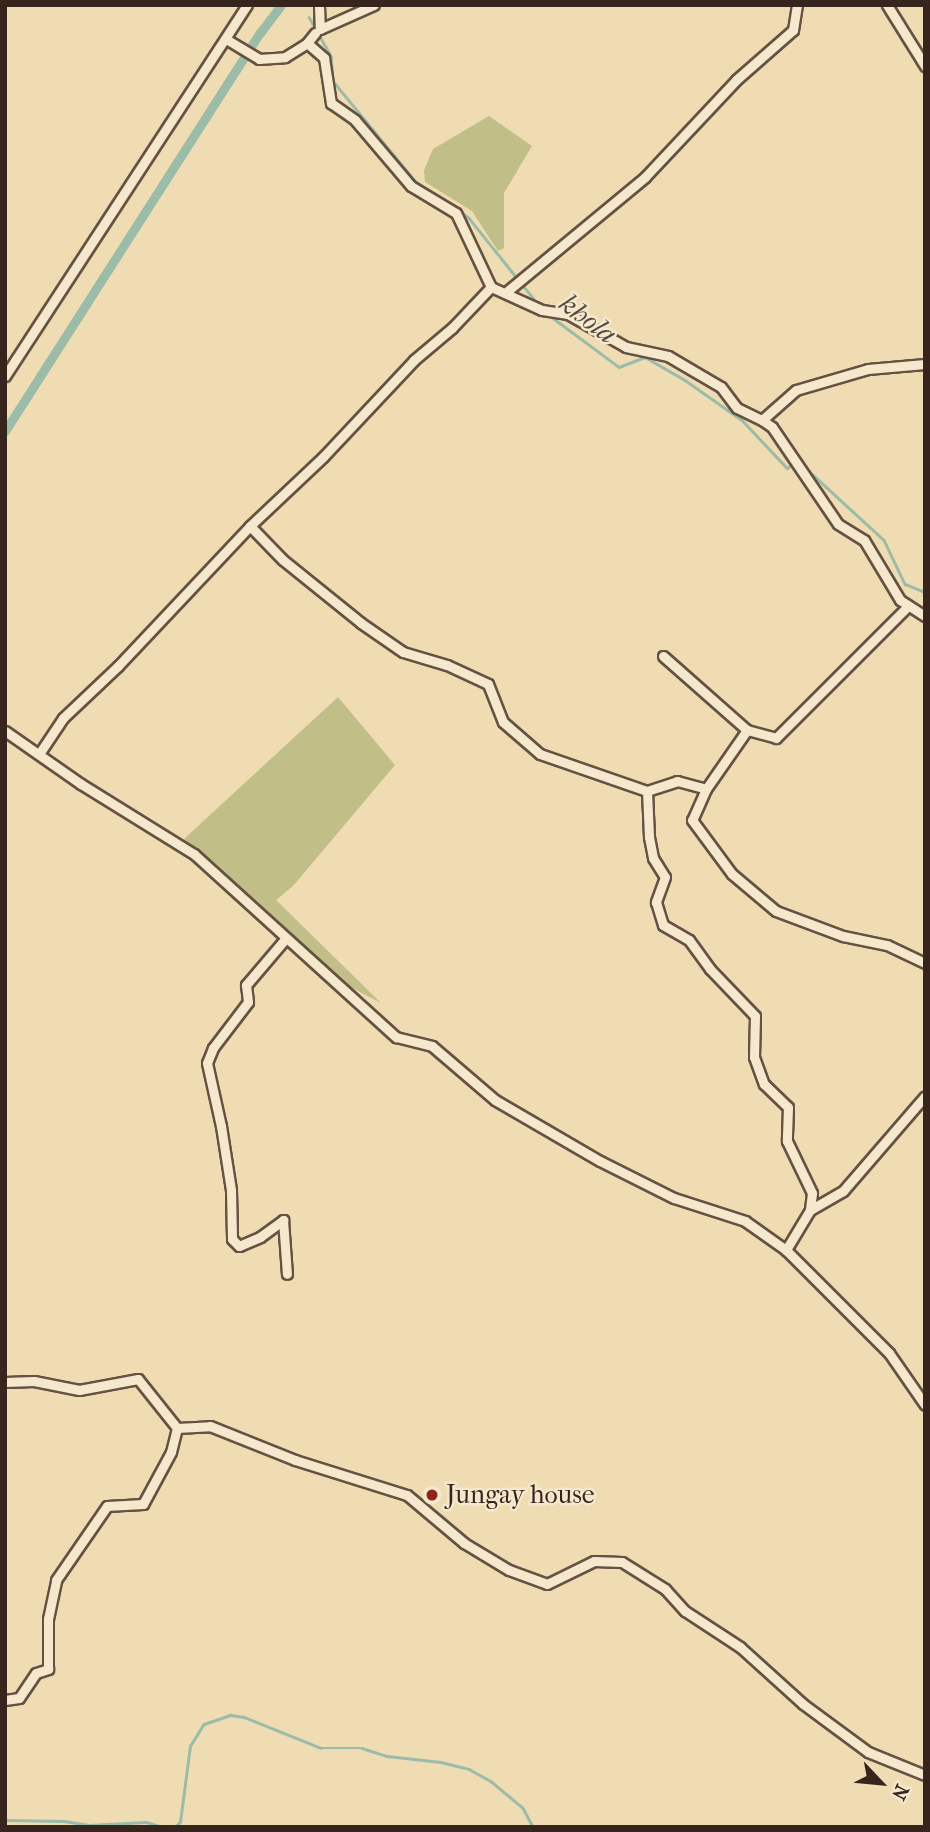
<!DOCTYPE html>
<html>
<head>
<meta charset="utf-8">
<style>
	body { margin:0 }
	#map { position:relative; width:930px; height:1832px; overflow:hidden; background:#f0dcb2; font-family:"IM FELL French Canon",serif }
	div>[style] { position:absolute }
	.green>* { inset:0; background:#c1be87 }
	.stream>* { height:2.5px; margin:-1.25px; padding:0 1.25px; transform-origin:1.25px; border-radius:1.25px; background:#9bbca9 }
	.canal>* { height:9px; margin:-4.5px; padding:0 4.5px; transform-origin:4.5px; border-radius:4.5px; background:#9bbca9 }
	.roads { filter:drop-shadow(2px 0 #655242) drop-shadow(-2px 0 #655242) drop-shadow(0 2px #655242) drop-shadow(0 -2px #655242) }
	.minor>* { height:9px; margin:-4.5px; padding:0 4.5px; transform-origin:4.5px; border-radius:4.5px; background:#f5e8cd }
	.dots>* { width:19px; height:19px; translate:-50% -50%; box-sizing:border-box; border:4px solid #f5e8cd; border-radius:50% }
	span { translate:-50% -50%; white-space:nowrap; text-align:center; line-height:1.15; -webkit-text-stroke:5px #f5e8cd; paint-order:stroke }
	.poi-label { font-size:26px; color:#37241d }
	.left { translate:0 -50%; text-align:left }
	.water-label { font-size:28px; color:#504a40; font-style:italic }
	.frame { position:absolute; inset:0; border:7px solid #37241d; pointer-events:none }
	.north { position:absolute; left:846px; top:1748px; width:70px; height:70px; -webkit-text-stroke:5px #f5e8cd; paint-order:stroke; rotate:116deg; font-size:19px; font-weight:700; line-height:28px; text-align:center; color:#37241d }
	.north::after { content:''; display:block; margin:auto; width:24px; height:32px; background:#37241d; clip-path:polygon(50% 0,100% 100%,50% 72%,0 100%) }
</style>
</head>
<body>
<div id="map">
	<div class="green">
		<div style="clip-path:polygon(489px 116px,532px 146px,504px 193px,504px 248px,498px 251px,472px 211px,425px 182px,424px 170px,433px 149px)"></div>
		<div style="clip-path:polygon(338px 697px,395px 765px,293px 886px,276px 900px,381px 1003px,339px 981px,184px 839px)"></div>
	</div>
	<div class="stream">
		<div style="left:280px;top:5px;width:3px;rotate:90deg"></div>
		<div style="left:309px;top:17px;width:45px;rotate:60.6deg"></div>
		<div style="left:331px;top:56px;width:25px;rotate:85deg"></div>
		<div style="left:333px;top:81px;width:129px;rotate:50.6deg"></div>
		<div style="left:415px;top:181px;width:41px;rotate:34.1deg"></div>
		<div style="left:457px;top:209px;width:15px;rotate:37deg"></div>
		<div style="left:469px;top:218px;width:77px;rotate:51.3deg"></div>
		<div style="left:521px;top:283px;width:28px;rotate:51deg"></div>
		<div style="left:549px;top:315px;width:87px;rotate:36.6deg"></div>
		<div style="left:619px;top:367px;width:28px;rotate:-21deg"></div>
		<div style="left:645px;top:357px;width:46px;rotate:29.9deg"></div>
		<div style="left:685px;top:380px;width:70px;rotate:35.1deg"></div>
		<div style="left:742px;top:420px;width:66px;rotate:46.8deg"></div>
		<div style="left:787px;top:468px;width:7px;rotate:-34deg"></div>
		<div style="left:798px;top:461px;width:117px;rotate:42.6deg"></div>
		<div style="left:884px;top:540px;width:49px;rotate:64.5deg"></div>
		<div style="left:905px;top:584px;width:22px;rotate:22deg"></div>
		<div style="left:5px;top:1820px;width:59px;rotate:1deg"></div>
		<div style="left:64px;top:1821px;width:24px;rotate:9deg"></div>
		<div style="left:88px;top:1825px;width:58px;rotate:-3deg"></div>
		<div style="left:146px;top:1822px;width:18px;rotate:16deg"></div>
		<div style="left:175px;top:1827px;width:7px;rotate:-45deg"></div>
		<div style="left:180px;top:1822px;width:77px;rotate:-82.5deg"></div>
		<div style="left:190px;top:1746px;width:26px;rotate:-58deg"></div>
		<div style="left:204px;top:1724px;width:28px;rotate:-19deg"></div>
		<div style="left:230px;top:1715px;width:14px;rotate:8deg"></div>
		<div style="left:244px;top:1717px;width:83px;rotate:21.9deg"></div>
		<div style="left:321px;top:1748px;width:41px"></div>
		<div style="left:362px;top:1748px;width:26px;rotate:18deg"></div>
		<div style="left:387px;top:1756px;width:54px;rotate:6.3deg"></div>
		<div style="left:441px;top:1762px;width:29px;rotate:14deg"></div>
		<div style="left:469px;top:1769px;width:26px;rotate:29deg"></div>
		<div style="left:492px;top:1782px;width:40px;rotate:40deg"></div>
		<div style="left:523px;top:1808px;width:21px;rotate:62deg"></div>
	</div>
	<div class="canal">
		<div style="left:5px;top:431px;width:473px;rotate:-57.4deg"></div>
		<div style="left:260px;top:33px;width:35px;rotate:-53deg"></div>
	</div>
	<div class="roads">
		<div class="minor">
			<div style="left:319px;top:5px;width:24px;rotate:88deg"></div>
			<div style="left:320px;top:29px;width:59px;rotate:-24deg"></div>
			<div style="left:887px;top:5px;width:72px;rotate:58.1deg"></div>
			<div style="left:226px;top:39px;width:39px;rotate:31deg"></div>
			<div style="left:259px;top:59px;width:26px;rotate:-4deg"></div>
			<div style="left:285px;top:57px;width:26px;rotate:-32deg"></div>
			<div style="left:307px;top:43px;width:13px;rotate:-51deg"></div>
			<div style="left:307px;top:43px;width:23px;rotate:41deg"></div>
			<div style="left:324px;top:58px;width:46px;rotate:81.2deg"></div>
			<div style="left:331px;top:103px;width:29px;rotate:35deg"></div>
			<div style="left:355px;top:120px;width:87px;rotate:49.7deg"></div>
			<div style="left:411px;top:186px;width:52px;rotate:31deg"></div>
			<div style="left:456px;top:213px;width:82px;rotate:64.7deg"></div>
			<div style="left:505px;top:293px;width:182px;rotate:-39.6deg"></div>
			<div style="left:645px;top:177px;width:133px;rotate:-46.8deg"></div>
			<div style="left:736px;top:80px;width:76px;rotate:-41.3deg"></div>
			<div style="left:793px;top:30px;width:25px;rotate:-81deg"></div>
			<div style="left:5px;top:376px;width:443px;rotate:-56.9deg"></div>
			<div style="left:762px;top:420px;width:12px;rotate:35deg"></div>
			<div style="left:772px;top:427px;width:117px;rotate:55.8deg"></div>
			<div style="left:838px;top:524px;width:31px;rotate:32deg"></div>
			<div style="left:864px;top:540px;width:70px;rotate:59deg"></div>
			<div style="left:900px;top:600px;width:30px;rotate:33deg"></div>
			<div style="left:250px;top:526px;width:47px;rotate:45.9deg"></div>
			<div style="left:283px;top:560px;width:100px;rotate:38.9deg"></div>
			<div style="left:361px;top:623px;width:51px;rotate:34.6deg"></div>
			<div style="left:403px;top:652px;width:46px;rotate:16.5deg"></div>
			<div style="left:447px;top:665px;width:45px;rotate:24.9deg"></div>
			<div style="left:488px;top:684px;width:41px;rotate:68.5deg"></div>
			<div style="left:503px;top:722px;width:49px;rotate:40.9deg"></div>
			<div style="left:540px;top:754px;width:113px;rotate:19.1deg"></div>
			<div style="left:647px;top:791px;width:46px;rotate:87.5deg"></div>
			<div style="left:649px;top:837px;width:21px;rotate:79deg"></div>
			<div style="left:653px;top:858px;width:22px;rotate:58deg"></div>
			<div style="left:665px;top:877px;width:27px;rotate:110deg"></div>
			<div style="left:656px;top:902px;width:24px;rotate:73deg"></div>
			<div style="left:663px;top:925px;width:30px;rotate:30deg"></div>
			<div style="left:689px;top:940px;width:36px;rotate:54deg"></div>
			<div style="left:710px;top:969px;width:65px;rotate:46.2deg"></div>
			<div style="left:755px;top:1016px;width:41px;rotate:91.4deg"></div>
			<div style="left:754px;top:1057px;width:29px;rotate:70deg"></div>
			<div style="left:764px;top:1084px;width:33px;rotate:44deg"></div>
			<div style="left:788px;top:1107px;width:34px;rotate:92deg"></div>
			<div style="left:787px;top:1141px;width:58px;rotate:64.3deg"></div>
			<div style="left:812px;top:1193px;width:17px;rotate:97deg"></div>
			<div style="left:810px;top:1210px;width:47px;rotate:121deg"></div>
			<div style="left:663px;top:656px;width:112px;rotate:41.4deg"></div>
			<div style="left:5px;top:731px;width:93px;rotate:34.9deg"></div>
			<div style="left:81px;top:784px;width:133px;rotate:31.8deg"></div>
			<div style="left:194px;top:854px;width:273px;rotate:42.2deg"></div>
			<div style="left:396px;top:1037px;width:37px;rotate:14deg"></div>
			<div style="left:432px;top:1046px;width:83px;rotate:40.6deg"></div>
			<div style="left:495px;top:1100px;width:121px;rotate:30.2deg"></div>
			<div style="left:600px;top:1161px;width:83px;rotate:26.6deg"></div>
			<div style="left:674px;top:1198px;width:75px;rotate:17.9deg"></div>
			<div style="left:745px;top:1221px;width:50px;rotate:35.3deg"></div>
			<div style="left:786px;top:1250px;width:146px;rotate:45deg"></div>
			<div style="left:889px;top:1353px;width:63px;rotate:55.3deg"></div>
			<div style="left:39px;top:754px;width:43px;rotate:-56.3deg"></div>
			<div style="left:63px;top:718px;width:76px;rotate:-43.4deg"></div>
			<div style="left:118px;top:666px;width:192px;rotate:-46.7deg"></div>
			<div style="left:250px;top:526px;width:100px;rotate:-43.4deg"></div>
			<div style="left:323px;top:457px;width:133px;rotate:-46.8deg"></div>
			<div style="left:414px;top:360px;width:50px;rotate:-40.1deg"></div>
			<div style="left:452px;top:328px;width:57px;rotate:-46.4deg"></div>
			<div style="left:491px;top:287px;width:56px;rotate:24.3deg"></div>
			<div style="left:542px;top:310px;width:26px;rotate:9deg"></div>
			<div style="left:568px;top:314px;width:67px;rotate:29.6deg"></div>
			<div style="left:626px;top:347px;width:43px;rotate:12.1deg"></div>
			<div style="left:668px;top:356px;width:61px;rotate:30.3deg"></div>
			<div style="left:721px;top:387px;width:26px;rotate:53deg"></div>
			<div style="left:737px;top:408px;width:28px;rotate:26deg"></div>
			<div style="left:762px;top:420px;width:45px;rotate:-41.4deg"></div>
			<div style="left:796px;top:390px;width:75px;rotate:-16.3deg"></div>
			<div style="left:868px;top:369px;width:57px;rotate:-5deg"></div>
			<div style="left:706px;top:789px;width:34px;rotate:114deg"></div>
			<div style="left:692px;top:820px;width:67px;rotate:53.5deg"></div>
			<div style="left:732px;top:874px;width:57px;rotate:40.1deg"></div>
			<div style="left:776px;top:911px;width:72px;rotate:20.5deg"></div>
			<div style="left:843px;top:936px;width:45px;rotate:11.6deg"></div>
			<div style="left:887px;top:945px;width:42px;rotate:25.3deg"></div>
			<div style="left:647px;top:791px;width:32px;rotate:-18deg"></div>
			<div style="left:677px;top:781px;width:30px;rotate:15deg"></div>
			<div style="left:706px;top:789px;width:72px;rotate:-55.2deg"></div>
			<div style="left:747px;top:730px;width:30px;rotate:15deg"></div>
			<div style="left:776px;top:738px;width:187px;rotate:-45deg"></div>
			<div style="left:286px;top:938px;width:62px;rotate:130.4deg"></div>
			<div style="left:246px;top:985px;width:17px;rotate:83deg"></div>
			<div style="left:248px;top:1002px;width:58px;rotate:127.3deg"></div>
			<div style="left:213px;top:1048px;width:16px;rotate:112deg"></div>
			<div style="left:207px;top:1063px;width:65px;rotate:77.5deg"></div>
			<div style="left:221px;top:1126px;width:65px;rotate:81.1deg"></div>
			<div style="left:231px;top:1190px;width:49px;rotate:88.8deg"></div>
			<div style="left:232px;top:1239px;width:10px;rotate:45deg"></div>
			<div style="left:239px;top:1246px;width:23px;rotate:-23deg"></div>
			<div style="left:260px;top:1237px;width:29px;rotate:-36deg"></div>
			<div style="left:283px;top:1220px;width:54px;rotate:85.8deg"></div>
			<div style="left:810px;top:1210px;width:38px;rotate:-30deg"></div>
			<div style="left:843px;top:1191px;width:125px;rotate:-49.2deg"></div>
			<div style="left:5px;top:1382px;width:29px;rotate:-2deg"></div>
			<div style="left:34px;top:1381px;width:46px;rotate:11.3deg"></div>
			<div style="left:79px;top:1390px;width:60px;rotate:-10.6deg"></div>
			<div style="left:138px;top:1379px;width:63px;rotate:51.5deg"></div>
			<div style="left:177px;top:1428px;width:33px;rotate:-3deg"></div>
			<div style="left:210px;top:1426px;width:92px;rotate:21.8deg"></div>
			<div style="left:295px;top:1460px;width:117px;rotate:17.4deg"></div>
			<div style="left:407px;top:1495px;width:75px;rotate:40.1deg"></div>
			<div style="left:464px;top:1543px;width:52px;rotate:31deg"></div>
			<div style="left:509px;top:1570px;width:40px;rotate:20.2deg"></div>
			<div style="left:547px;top:1584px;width:52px;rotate:-26.1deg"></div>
			<div style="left:594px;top:1561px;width:28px;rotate:2deg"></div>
			<div style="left:622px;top:1562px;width:51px;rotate:32.1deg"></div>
			<div style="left:665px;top:1589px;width:30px;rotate:48deg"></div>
			<div style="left:685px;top:1611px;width:66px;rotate:33.2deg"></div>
			<div style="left:740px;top:1647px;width:85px;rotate:42.1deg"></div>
			<div style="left:803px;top:1704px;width:81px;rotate:36.4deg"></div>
			<div style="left:868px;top:1752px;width:61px;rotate:22deg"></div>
			<div style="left:5px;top:1700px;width:14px;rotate:-8deg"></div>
			<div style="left:19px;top:1698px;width:30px;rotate:-56deg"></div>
			<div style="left:36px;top:1673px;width:13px;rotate:-18deg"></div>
			<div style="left:48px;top:1669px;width:50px;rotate:-90deg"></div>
			<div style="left:48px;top:1619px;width:40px;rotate:-78deg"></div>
			<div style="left:56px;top:1580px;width:90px;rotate:-55.4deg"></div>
			<div style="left:107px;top:1506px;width:36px;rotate:-3deg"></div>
			<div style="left:143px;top:1504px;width:59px;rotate:-61.7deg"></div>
			<div style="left:171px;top:1452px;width:25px;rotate:-76deg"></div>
		</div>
	</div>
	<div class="dots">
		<div style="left:432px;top:1495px;background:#8f2418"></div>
	</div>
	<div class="poi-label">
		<span class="left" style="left:446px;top:1495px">Jungay house</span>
	</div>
	<div class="water-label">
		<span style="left:588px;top:319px;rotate:37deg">khola</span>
	</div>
	<div class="frame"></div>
	<div class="north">N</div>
</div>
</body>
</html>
